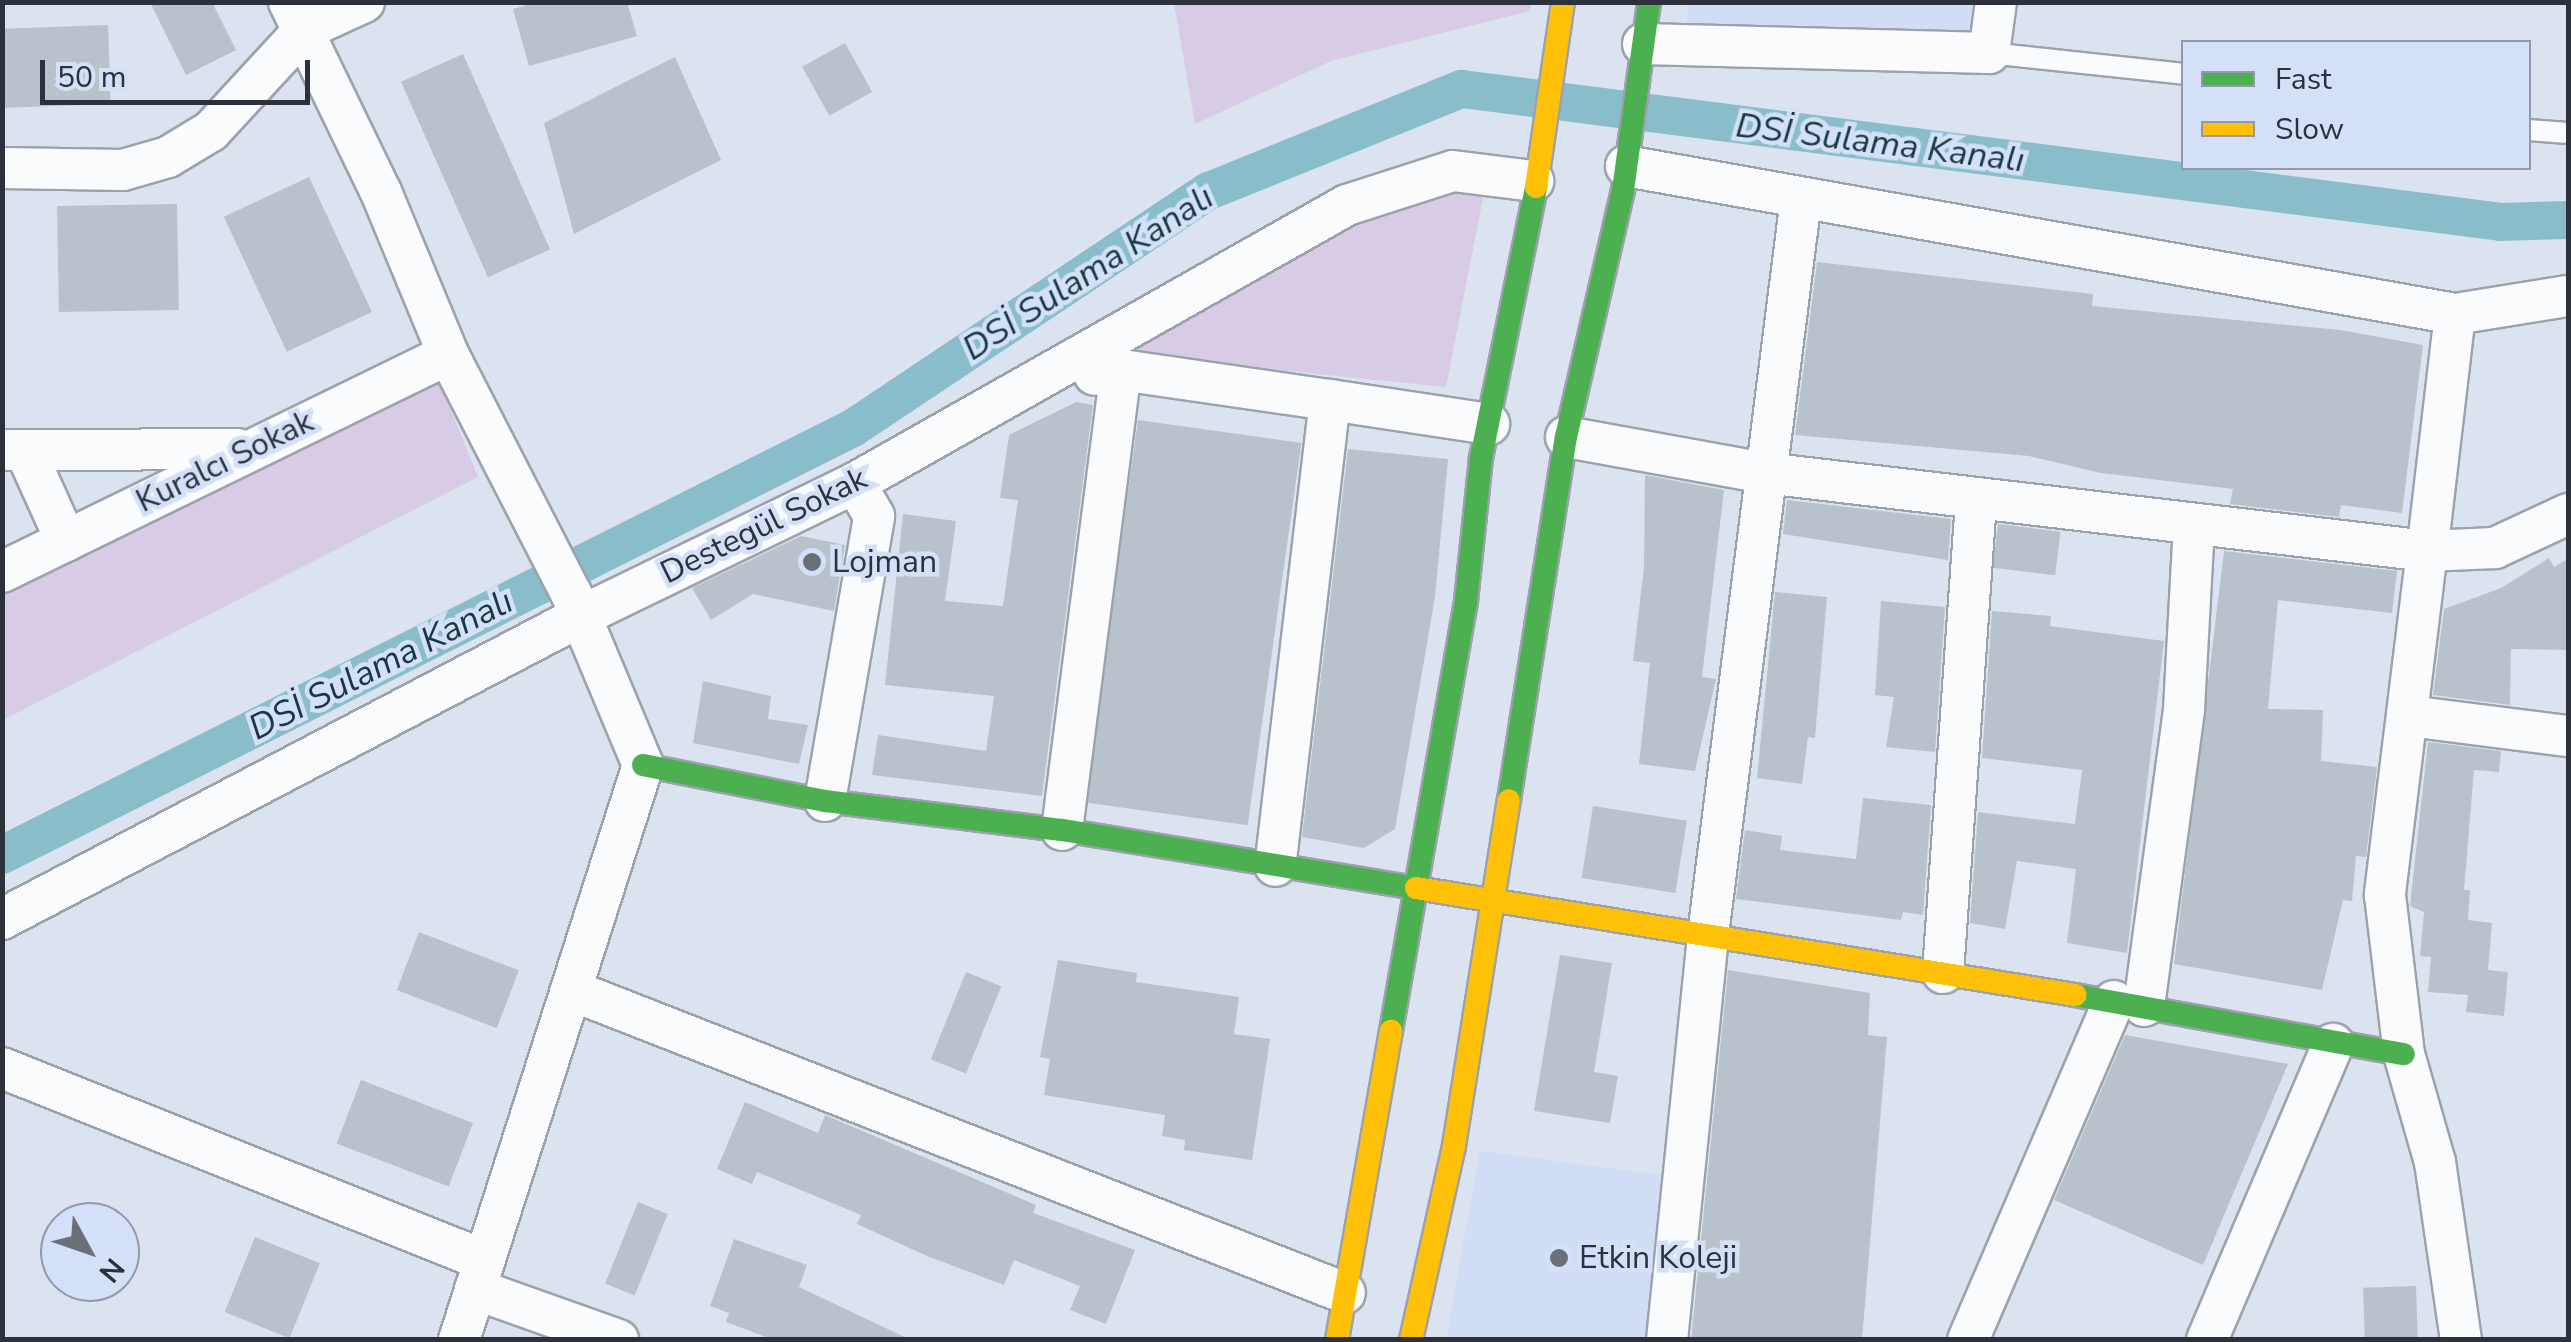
<!DOCTYPE html>
<html>
<head>
<meta charset="utf-8">
<style>
	body { margin:0 }
	#map { position:relative; width:2571px; height:1342px; overflow:hidden; background:#dbe3f0; font-family:"Nunito Sans",sans-serif }
	div>[style] { position:absolute }
	.built>* { inset:0; background:#d1ddf4 }
	.green>* { inset:0; background:#d8cbe5 }
	.canal>* { height:38px; margin:-19px; padding:0 19px; transform-origin:19px; border-radius:19px; background:#8abdca }
	.building>* { inset:0; background:#b9c2cb; transform-origin:0 0 }
	.roads { filter:drop-shadow(2px 0 #9ca2ac) drop-shadow(-2px 0 #9ca2ac) drop-shadow(0 2px #9ca2ac) drop-shadow(0 -2px #9ca2ac) }
	.lane>* { height:20px; margin:-10px; padding:0 10px; transform-origin:10px; border-radius:10px; background:#fafbfd }
	.street>* { height:40px; margin:-20px; padding:0 20px; transform-origin:20px; border-radius:20px; background:#fafbfd }
	.fast>* { height:22px; margin:-11px; padding:0 11px; transform-origin:11px; border-radius:11px; background:#4caf50 }
	.slow>* { height:22px; margin:-11px; padding:0 11px; transform-origin:11px; border-radius:11px; background:#ffc107 }
	.dots>* { width:28px; height:28px; translate:-50% -50%; box-sizing:border-box; border:5px solid #d3e0f8; border-radius:50% }
	span { translate:-50% -50%; white-space:nowrap; text-align:center; line-height:1.15; -webkit-text-stroke:9px #d3e0f8; paint-order:stroke }
	.street-label { font-size:32px; color:#2d313b }
	.poi-label { font-size:32px; color:#2d313b }
	.left { translate:0 -50%; text-align:left }
	.water-label { font-size:35px; color:#16393f; font-style:italic }
	.frame { position:absolute; inset:0; border:5px solid #2d313b; pointer-events:none }
	.legend { position:absolute; left:2181px; top:40px; width:350px; height:130px; box-sizing:border-box; background:#d3e0f8; border:2px solid #919aac; margin:0; padding:12px 18px; list-style:none; font-size:30px; color:#2d313b }
	.legend li { display:flex; align-items:center; gap:20px; height:50px }
	.legend b { width:50px; border:2px solid #919aac }
	.north { position:absolute; left:40px; top:1202px; width:100px; height:100px; box-sizing:border-box; background:#d3e0f8; border:2px solid #919aac; border-radius:50%; rotate:130deg; font-size:28px; font-weight:700; line-height:40px; text-align:center; color:#2d313b }
	.north::after { content:''; display:block; margin:auto; width:35px; height:45px; background:#6a6f7a; clip-path:polygon(50% 0,100% 100%,50% 72%,0 100%) }
	.scale { position:absolute; left:40px; top:60px; width:270px; height:45px; box-sizing:border-box; border:5px solid #2d313b; border-top:0; padding-left:12px; font-size:30px; line-height:35px; white-space:nowrap; color:#2d313b; -webkit-text-stroke:8px #d3e0f8; paint-order:stroke }
</style>
</head>
<body>
<div id="map">
	<div class="built">
		<div style="clip-path:polygon(1690px 3px,1973px 3px,1967px 41px,1685px 30px)"></div>
		<div style="clip-path:polygon(1480px 1151px,1668px 1176px,1648px 1339px,1446px 1340px)"></div>
	</div>
	<div class="green">
		<div style="clip-path:polygon(1174px 3px,1174px 2px,1531px 3px,1530px 11px,1331px 61px,1195px 124px)"></div>
		<div style="clip-path:polygon(1462px 187px,1483px 198px,1446px 387px,1130px 355px,1135px 336px,1278px 262px,1383px 210px)"></div>
		<div style="clip-path:polygon(435px 371px,478px 477px,3px 720px,3px 584px)"></div>
	</div>
	<div class="canal">
		<div style="left:2px;top:855px;width:952px;rotate:-26.65deg"></div>
		<div style="left:853px;top:428px;width:428px;rotate:-33.7deg"></div>
		<div style="left:1209px;top:191px;width:273px;rotate:-22deg"></div>
		<div style="left:1462px;top:89px;width:1047px;rotate:7.29deg"></div>
		<div style="left:2501px;top:222px;width:67px;rotate:-1.7deg"></div>
	</div>
	<div class="building">
		<div style="clip-path:polygon(150px 2px,212px 2px,236px 50px,186px 75px)"></div>
		<div style="clip-path:polygon(537px 2px,627px 2px,637px 36px,529px 66px,513px 9px)"></div>
		<div style="left:108px;top:25px;width:79px;height:106px;rotate:88deg"></div>
		<div style="left:845px;top:43px;width:56px;height:49px;rotate:61deg"></div>
		<div style="left:463px;top:54px;width:214px;height:68px;rotate:66deg"></div>
		<div style="clip-path:polygon(675px 57px,721px 160px,574px 234px,544px 123px)"></div>
		<div style="left:309px;top:177px;width:149px;height:94px;rotate:65deg"></div>
		<div style="left:177px;top:204px;width:106px;height:120px;rotate:89deg"></div>
		<div style="clip-path:polygon(1817px 262px,2093px 294px,2092px 306px,2340px 330px,2423px 345px,2402px 513px,2341px 505px,2339px 517px,2230px 504px,2233px 489px,2101px 473px,2029px 456px,1795px 435px)"></div>
		<div style="clip-path:polygon(1076px 402px,1093px 405px,1042px 796px,872px 775px,878px 735px,986px 751px,994px 696px,885px 685px,903px 514px,956px 521px,945px 601px,1003px 606px,1018px 500px,1000px 498px,1009px 435px)"></div>
		<div style="left:1138px;top:420px;width:165px;height:386px;rotate:8deg"></div>
		<div style="clip-path:polygon(1348px 449px,1448px 459px,1435px 597px,1395px 829px,1364px 848px,1302px 837px)"></div>
		<div style="clip-path:polygon(1645px 475px,1724px 490px,1702px 677px,1716px 679px,1695px 771px,1639px 764px,1650px 663px,1633px 661px,1644px 567px)"></div>
		<div style="clip-path:polygon(1787px 500px,1951px 519px,1948px 560px,1783px 534px)"></div>
		<div style="left:1998px;top:524px;width:63px;height:44px;rotate:7deg"></div>
		<div style="clip-path:polygon(801px 536px,845px 545px,834px 611px,753px 594px,711px 620px,692px 588px)"></div>
		<div style="clip-path:polygon(2224px 551px,2397px 571px,2392px 613px,2278px 600px,2268px 709px,2323px 710px,2321px 761px,2377px 767px,2366px 857px,2356px 856px,2352px 901px,2343px 900px,2322px 990px,2174px 964px)"></div>
		<div style="clip-path:polygon(2549px 558px,2554px 567px,2568px 559px,2568px 650px,2511px 649px,2510px 705px,2433px 695px,2444px 609px,2501px 588px)"></div>
		<div style="clip-path:polygon(1775px 592px,1827px 597px,1815px 738px,1808px 737px,1802px 784px,1757px 778px)"></div>
		<div style="clip-path:polygon(1881px 601px,1945px 607px,1935px 752px,1886px 747px,1894px 697px,1875px 695px)"></div>
		<div style="clip-path:polygon(1992px 611px,2051px 616px,2050px 626px,2164px 641px,2127px 953px,2067px 943px,2076px 869px,2017px 861px,2005px 929px,1970px 923px,1978px 812px,2075px 824px,2082px 770px,1982px 758px)"></div>
		<div style="clip-path:polygon(703px 681px,771px 696px,768px 719px,808px 725px,799px 764px,693px 743px)"></div>
		<div style="clip-path:polygon(2428px 742px,2501px 751px,2499px 772px,2474px 770px,2464px 890px,2470px 890px,2468px 920px,2492px 923px,2488px 970px,2508px 972px,2504px 1016px,2466px 1012px,2468px 995px,2428px 992px,2431px 957px,2420px 956px,2424px 912px,2410px 906px)"></div>
		<div style="clip-path:polygon(1863px 798px,1931px 805px,1923px 915px,1903px 912px,1901px 920px,1736px 899px,1745px 830px,1782px 836px,1780px 850px,1856px 859px)"></div>
		<div style="left:1593px;top:806px;width:95px;height:73px;rotate:9deg"></div>
		<div style="left:419px;top:932px;width:107px;height:62px;rotate:21deg"></div>
		<div style="clip-path:polygon(1560px 955px,1612px 963px,1594px 1072px,1618px 1076px,1610px 1123px,1534px 1111px)"></div>
		<div style="clip-path:polygon(1058px 960px,1137px 973px,1136px 982px,1239px 997px,1234px 1034px,1270px 1039px,1252px 1160px,1184px 1150px,1185px 1140px,1162px 1136px,1165px 1115px,1044px 1095px,1050px 1059px,1040px 1057px)"></div>
		<div style="clip-path:polygon(1728px 970px,1870px 993px,1868px 1035px,1887px 1037px,1862px 1340px,1691px 1340px)"></div>
		<div style="left:966px;top:972px;width:38px;height:94px;rotate:22deg"></div>
		<div style="clip-path:polygon(2125px 1035px,2288px 1064px,2203px 1265px,2054px 1200px)"></div>
		<div style="left:361px;top:1080px;width:120px;height:68px;rotate:21deg"></div>
		<div style="clip-path:polygon(745px 1102px,818px 1133px,825px 1115px,1036px 1205px,1033px 1213px,1135px 1250px,1106px 1324px,1070px 1310px,1080px 1286px,1014px 1260px,1004px 1285px,927px 1256px,857px 1224px,861px 1215px,757px 1172px,752px 1184px,717px 1169px)"></div>
		<div style="left:638px;top:1202px;width:32px;height:88px;rotate:22deg"></div>
		<div style="left:255px;top:1237px;width:70px;height:81px;rotate:22deg"></div>
		<div style="clip-path:polygon(734px 1239px,807px 1265px,799px 1287px,911px 1340px,774px 1340px,726px 1322px,729px 1313px,710px 1306px)"></div>
		<div style="left:2416px;top:1286px;width:53px;height:53px;rotate:88deg"></div>
	</div>
	<div class="roads">
		<div class="lane">
			<div style="left:1989px;top:53px;width:196px;rotate:6.1deg"></div>
			<div style="left:2528px;top:130px;width:40px;rotate:4.3deg"></div>
		</div>
		<div class="street">
			<div style="left:289px;top:2px;width:211px;rotate:64.2deg"></div>
			<div style="left:381px;top:192px;width:175px;rotate:67.5deg"></div>
			<div style="left:448px;top:354px;width:269px;rotate:62.8deg"></div>
			<div style="left:571px;top:593px;width:186px;rotate:67.3deg"></div>
			<div style="left:643px;top:765px;width:604px;rotate:107.74deg"></div>
			<div style="left:1643px;top:44px;width:346px;rotate:1.5deg"></div>
			<div style="left:1989px;top:53px;width:51px;rotate:-82.2deg"></div>
			<div style="left:1626px;top:166px;width:842px;rotate:10.12deg"></div>
			<div style="left:2455px;top:314px;width:114px;rotate:-9.1deg"></div>
			<div style="left:2px;top:168px;width:121px;rotate:0.9deg"></div>
			<div style="left:123px;top:170px;width:47px;rotate:-16.1deg"></div>
			<div style="left:168px;top:157px;width:50px;rotate:-31.2deg"></div>
			<div style="left:211px;top:131px;width:139px;rotate:-47.3deg"></div>
			<div style="left:305px;top:29px;width:65px;rotate:-24.6deg"></div>
			<div style="left:2455px;top:314px;width:239px;rotate:96.7deg"></div>
			<div style="left:2427px;top:551px;width:68px;rotate:-2.5deg"></div>
			<div style="left:2495px;top:548px;width:81px;rotate:-25deg"></div>
			<div style="left:1121px;top:370px;width:211px;rotate:8.2deg"></div>
			<div style="left:1330px;top:400px;width:469px;rotate:96.7deg"></div>
			<div style="left:1330px;top:400px;width:161px;rotate:8.6deg"></div>
			<div style="left:1566px;top:437px;width:202px;rotate:10.3deg"></div>
			<div style="left:1765px;top:473px;width:667px;rotate:6.72deg"></div>
			<div style="left:2427px;top:551px;width:347px;rotate:97deg"></div>
			<div style="left:2385px;top:895px;width:160px;rotate:83.2deg"></div>
			<div style="left:2404px;top:1054px;width:112px;rotate:74deg"></div>
			<div style="left:2435px;top:1162px;width:180px;rotate:81.7deg"></div>
			<div style="left:2px;top:450px;width:236px;rotate:-0.2deg"></div>
			<div style="left:25px;top:450px;width:100px;rotate:65.7deg"></div>
			<div style="left:2px;top:572px;width:496px;rotate:-26deg"></div>
			<div style="left:2409px;top:716px;width:160px;rotate:7.2deg"></div>
			<div style="left:825px;top:801px;width:289px;rotate:-80.2deg"></div>
			<div style="left:874px;top:516px;width:38px;rotate:-120deg"></div>
			<div style="left:1062px;top:830px;width:464px;rotate:-82.7deg"></div>
			<div style="left:1121px;top:370px;width:27px;rotate:170deg"></div>
			<div style="left:2px;top:919px;width:651px;rotate:-27.63deg"></div>
			<div style="left:579px;top:617px;width:307px;rotate:-25.9deg"></div>
			<div style="left:855px;top:483px;width:565px;rotate:-29.47deg"></div>
			<div style="left:1347px;top:205px;width:111px;rotate:-17.8deg"></div>
			<div style="left:1453px;top:171px;width:81px;rotate:7.1deg"></div>
			<div style="left:1943px;top:973px;width:475px;rotate:-86deg"></div>
			<div style="left:571px;top:990px;width:831px;rotate:21.38deg"></div>
			<div style="left:2144px;top:1006px;width:300px;rotate:-82.3deg"></div>
			<div style="left:2184px;top:709px;width:183px;rotate:-86.9deg"></div>
			<div style="left:2px;top:1068px;width:516px;rotate:21.74deg"></div>
			<div style="left:475px;top:1289px;width:152px;rotate:19.6deg"></div>
			<div style="left:1667px;top:1340px;width:407px;rotate:-84.2deg"></div>
			<div style="left:1708px;top:935px;width:742px;rotate:-82.8deg"></div>
			<div style="left:1968px;top:1340px;width:369px;rotate:-66.7deg"></div>
			<div style="left:2207px;top:1340px;width:322px;rotate:-66.9deg"></div>
		</div>
		<div class="fast">
			<div style="left:643px;top:765px;width:186px;rotate:11.2deg"></div>
			<div style="left:825px;top:801px;width:239px;rotate:7deg"></div>
			<div style="left:1062px;top:830px;width:359px;rotate:9.3deg"></div>
			<div style="left:1509px;top:800px;width:367px;rotate:-81.1deg"></div>
			<div style="left:1566px;top:437px;width:253px;rotate:-77deg"></div>
			<div style="left:1623px;top:190px;width:190px;rotate:-82.1deg"></div>
			<div style="left:2075px;top:995px;width:334px;rotate:10.2deg"></div>
			<div style="left:1391px;top:1031px;width:436px;rotate:-80.1deg"></div>
			<div style="left:1466px;top:601px;width:144px;rotate:-84deg"></div>
			<div style="left:1481px;top:458px;width:277px;rotate:-78.5deg"></div>
		</div>
		<div class="slow">
			<div style="left:1536px;top:187px;width:187px;rotate:-81.7deg"></div>
			<div style="left:1416px;top:888px;width:668px;rotate:9.22deg"></div>
			<div style="left:1337px;top:1340px;width:314px;rotate:-80.1deg"></div>
			<div style="left:1411px;top:1340px;width:199px;rotate:-77.5deg"></div>
			<div style="left:1454px;top:1146px;width:350px;rotate:-81deg"></div>
		</div>
	</div>
	<div class="dots">
		<div style="left:812px;top:562px;background:#6a6f7a"></div>
		<div style="left:1559px;top:1258px;background:#6a6f7a"></div>
	</div>
	<div class="street-label">
		<span style="left:225px;top:462px;rotate:-26deg">Kuralcı Sokak</span>
		<span style="left:764px;top:526px;rotate:-26deg">Destegül Sokak</span>
	</div>
	<div class="poi-label">
		<span class="left" style="left:832px;top:562px">Lojman</span>
		<span class="left" style="left:1579px;top:1258px">Etkin Koleji</span>
	</div>
	<div class="water-label">
		<span style="left:1880px;top:143px;rotate:7deg">DSİ Sulama Kanalı</span>
		<span style="left:1088px;top:273px;rotate:-33deg">DSİ Sulama Kanalı</span>
		<span style="left:381px;top:665px;rotate:-27deg">DSİ Sulama Kanalı</span>
	</div>
	<div class="frame"></div>
	<ul class="legend">
	<li><b style="height:12px;background:#4caf50"></b>Fast</li>
	<li><b style="height:12px;background:#ffc107"></b>Slow</li>
	</ul>
	<div class="north">N</div>
	<div class="scale">50 m</div>
</div>
</body>
</html>
